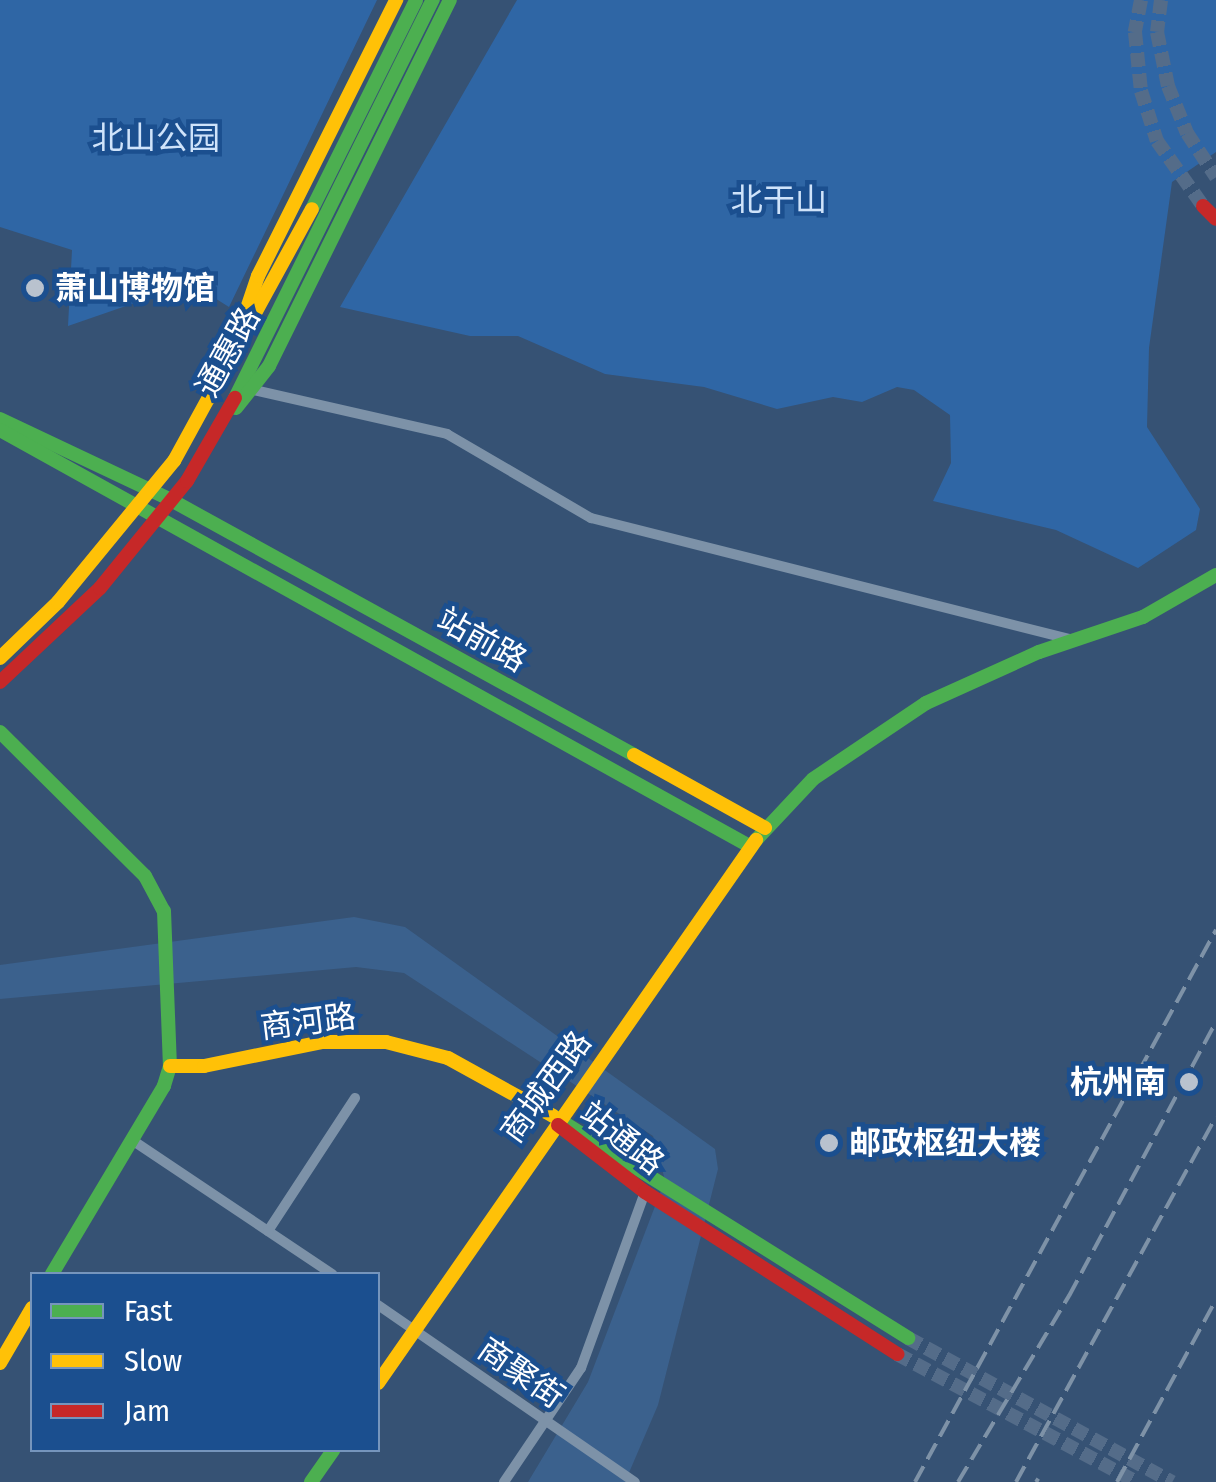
<!DOCTYPE html>
<html>
<head>
<meta charset="utf-8">
<style>
	body { margin:0 }
	#map { position:relative; width:1216px; height:1482px; overflow:hidden; background:#365274; font-family:"Fira Sans Condensed","Noto Sans SC",sans-serif }
	div>[style] { position:absolute }
	.green>* { inset:0; background:#2f66a5 }
	.water>* { inset:0; background:#3b618d }
	.secondary-tunnel>* { height:14px; margin-top:-7px; transform-origin:0; background:repeating-linear-gradient(90deg,#546c89 0 14px,transparent 0 21px) }
	.street>* { height:10px; margin:-5px; padding:0 5px; transform-origin:5px; border-radius:5px; background:#7d92a8 }
	.fast>* { height:14px; margin:-7px; padding:0 7px; transform-origin:7px; border-radius:7px; background:#4caf50 }
	.slow>* { height:14px; margin:-7px; padding:0 7px; transform-origin:7px; border-radius:7px; background:#ffc107 }
	.jam>* { height:14px; margin:-7px; padding:0 7px; transform-origin:7px; border-radius:7px; background:#c62828 }
	.rail>* { height:4px; margin-top:-2px; transform-origin:0; background:repeating-linear-gradient(90deg,#7e92a7 0 18px,transparent 0 26px) }
	.dots>* { width:28px; height:28px; translate:-50% -50%; box-sizing:border-box; border:5px solid #1b4f8f; border-radius:50% }
	span { translate:-50% -50%; white-space:nowrap; text-align:center; line-height:1.15; -webkit-text-stroke:9px #1b4f8f; paint-order:stroke }
	.park-label { font-size:32px; color:#cfe3fa }
	.poi-label { font-size:32px; color:#fff; font-weight:700 }
	.left { translate:0 -50%; text-align:left }
	.right { translate:-100% -50%; text-align:right }
	.street-label { font-size:32px; color:#fff }
	.legend { position:absolute; left:30px; top:1272px; width:350px; height:180px; box-sizing:border-box; background:#1b4f8f; border:2px solid #7695bc; margin:0; padding:12px 18px; list-style:none; font-size:30px; color:#fff }
	.legend li { display:flex; align-items:center; gap:20px; height:50px }
	.legend b { width:50px; border:2px solid #7695bc }
</style>
</head>
<body>
<div id="map">
	<div class="green">
		<div style="clip-path:polygon(0 0,377px 0,229px 307px,178px 275px,152px 297px,68px 326px,72px 250px,0 227px)"></div>
		<div style="clip-path:polygon(517px 0,1216px 0,1216px 152px,1172px 182px,1149px 348px,1147px 427px,1200px 509px,1196px 530px,1138px 568px,1056px 530px,933px 501px,951px 463px,950px 415px,914px 390px,897px 387px,862px 402px,833px 397px,777px 409px,704px 387px,605px 374px,518px 336px,470px 336px,340px 307px)"></div>
	</div>
	<div class="water">
		<div style="clip-path:polygon(354px 917px,405px 927px,715px 1149px,718px 1169px,658px 1405px,625px 1482px,528px 1482px,588px 1382px,665px 1180px,653px 1136px,404px 973px,356px 967px,0 999px,0 965px)"></div>
	</div>
	<div class="secondary-tunnel">
		<div style="left:1141px;top:0;width:33px;rotate:101deg"></div>
		<div style="left:1135px;top:32px;width:59px;rotate:84.2deg"></div>
		<div style="left:1141px;top:91px;width:52px;rotate:72.3deg"></div>
		<div style="left:1157px;top:141px;width:80px;rotate:54.7deg"></div>
		<div style="left:1161px;top:0;width:32px;rotate:97deg"></div>
		<div style="left:1157px;top:32px;width:55px;rotate:78.5deg"></div>
		<div style="left:1168px;top:86px;width:51px;rotate:68deg"></div>
		<div style="left:1187px;top:133px;width:53px;rotate:56.6deg"></div>
		<div style="left:908px;top:1338px;width:301px;rotate:28.6deg"></div>
		<div style="left:897px;top:1354px;width:272px;rotate:28.1deg"></div>
	</div>
	<div class="street">
		<div style="left:254px;top:390px;width:198px;rotate:12.8deg"></div>
		<div style="left:447px;top:434px;width:167px;rotate:30.3deg"></div>
		<div style="left:591px;top:518px;width:498px;rotate:14.2deg"></div>
		<div style="left:132px;top:1140px;width:241px;rotate:33.8deg"></div>
		<div style="left:268px;top:1231px;width:159px;rotate:-56.8deg"></div>
		<div style="left:378px;top:1305px;width:312px;rotate:34.6deg"></div>
		<div style="left:504px;top:1482px;width:138px;rotate:-56deg"></div>
		<div style="left:581px;top:1368px;width:187px;rotate:-70deg"></div>
	</div>
	<div class="fast">
		<div style="left:312px;top:209px;width:233px;rotate:-63.5deg"></div>
		<div style="left:235px;top:398px;width:445px;rotate:-63.6deg"></div>
		<div style="left:236px;top:408px;width:53px;rotate:-51.8deg"></div>
		<div style="left:269px;top:366px;width:408px;rotate:-63.7deg"></div>
		<div style="left:0;top:419px;width:189px;rotate:25.3deg"></div>
		<div style="left:171px;top:500px;width:529px;rotate:28.84deg"></div>
		<div style="left:0;top:430px;width:859px;rotate:29.04deg"></div>
		<div style="left:0;top:732px;width:204px;rotate:44.8deg"></div>
		<div style="left:145px;top:876px;width:40px;rotate:62deg"></div>
		<div style="left:164px;top:911px;width:155px;rotate:87.8deg"></div>
		<div style="left:170px;top:1066px;width:21px;rotate:107deg"></div>
		<div style="left:164px;top:1086px;width:219px;rotate:120.8deg"></div>
		<div style="left:756px;top:840px;width:83px;rotate:-46.9deg"></div>
		<div style="left:813px;top:779px;width:136px;rotate:-33.9deg"></div>
		<div style="left:926px;top:703px;width:124px;rotate:-24.3deg"></div>
		<div style="left:1039px;top:652px;width:110px;rotate:-18.6deg"></div>
		<div style="left:1143px;top:617px;width:84px;rotate:-29.9deg"></div>
		<div style="left:553px;top:1116px;width:419px;rotate:32deg"></div>
		<div style="left:311px;top:1482px;width:39px;rotate:-55deg"></div>
	</div>
	<div class="slow">
		<div style="left:238px;top:335px;width:62px;rotate:-71.3deg"></div>
		<div style="left:258px;top:276px;width:309px;rotate:-63.4deg"></div>
		<div style="left:0;top:658px;width:81px;rotate:-44deg"></div>
		<div style="left:58px;top:602px;width:183px;rotate:-50.6deg"></div>
		<div style="left:174px;top:461px;width:287px;rotate:-61.3deg"></div>
		<div style="left:634px;top:755px;width:150px;rotate:29.1deg"></div>
		<div style="left:170px;top:1066px;width:34px"></div>
		<div style="left:204px;top:1066px;width:120px;rotate:-11.5deg"></div>
		<div style="left:322px;top:1042px;width:64px"></div>
		<div style="left:386px;top:1042px;width:64px;rotate:14.5deg"></div>
		<div style="left:448px;top:1058px;width:120px;rotate:28.9deg"></div>
		<div style="left:0;top:1363px;width:64px;rotate:-59.8deg"></div>
		<div style="left:378px;top:1383px;width:662px;rotate:-55.16deg"></div>
	</div>
	<div class="jam">
		<div style="left:1203px;top:206px;width:18px;rotate:45deg"></div>
		<div style="left:0;top:682px;width:137px;rotate:-43.2deg"></div>
		<div style="left:100px;top:588px;width:138px;rotate:-50.9deg"></div>
		<div style="left:187px;top:481px;width:96px;rotate:-60deg"></div>
		<div style="left:558px;top:1125px;width:110px;rotate:37.6deg"></div>
		<div style="left:645px;top:1192px;width:300px;rotate:32.7deg"></div>
	</div>
	<div class="rail">
		<div style="left:915px;top:1482px;width:629px;rotate:-61.4deg"></div>
		<div style="left:958px;top:1482px;width:217px;rotate:-59.2deg"></div>
		<div style="left:1069px;top:1296px;width:311px;rotate:-61.8deg"></div>
		<div style="left:1016px;top:1482px;width:416px;rotate:-61.3deg"></div>
		<div style="left:1036px;top:1482px;width:4px;rotate:-56deg"></div>
		<div style="left:1117px;top:1482px;width:207px;rotate:-61.5deg"></div>
	</div>
	<div class="dots">
		<div style="left:35px;top:288px;background:#b9c2ce"></div>
		<div style="left:1189px;top:1082px;background:#b9c2ce"></div>
		<div style="left:829px;top:1143px;background:#b9c2ce"></div>
	</div>
	<div class="park-label">
		<span style="left:156px;top:138px">北山公园</span>
		<span style="left:779px;top:200px">北干山</span>
	</div>
	<div class="poi-label">
		<span class="left" style="left:55px;top:288px">萧山博物馆</span>
		<span class="right" style="left:1166px;top:1082px">杭州南</span>
		<span class="left" style="left:849px;top:1143px">邮政枢纽大楼</span>
	</div>
	<div class="street-label">
		<span style="left:228px;top:352px;rotate:-61deg">通惠路</span>
		<span style="left:482px;top:640px;rotate:29deg">站前路</span>
		<span style="left:308px;top:1022px;rotate:-7deg">商河路</span>
		<span style="left:546px;top:1087px;rotate:-54deg">商城西路</span>
		<span style="left:622px;top:1138px;rotate:38deg">站通路</span>
		<span style="left:521px;top:1373px;rotate:35deg">商聚街</span>
	</div>
	<ul class="legend">
	<li><b style="height:12px;background:#4caf50"></b>Fast</li>
	<li><b style="height:12px;background:#ffc107"></b>Slow</li>
	<li><b style="height:12px;background:#c62828"></b>Jam</li>
	</ul>
</div>
</body>
</html>
